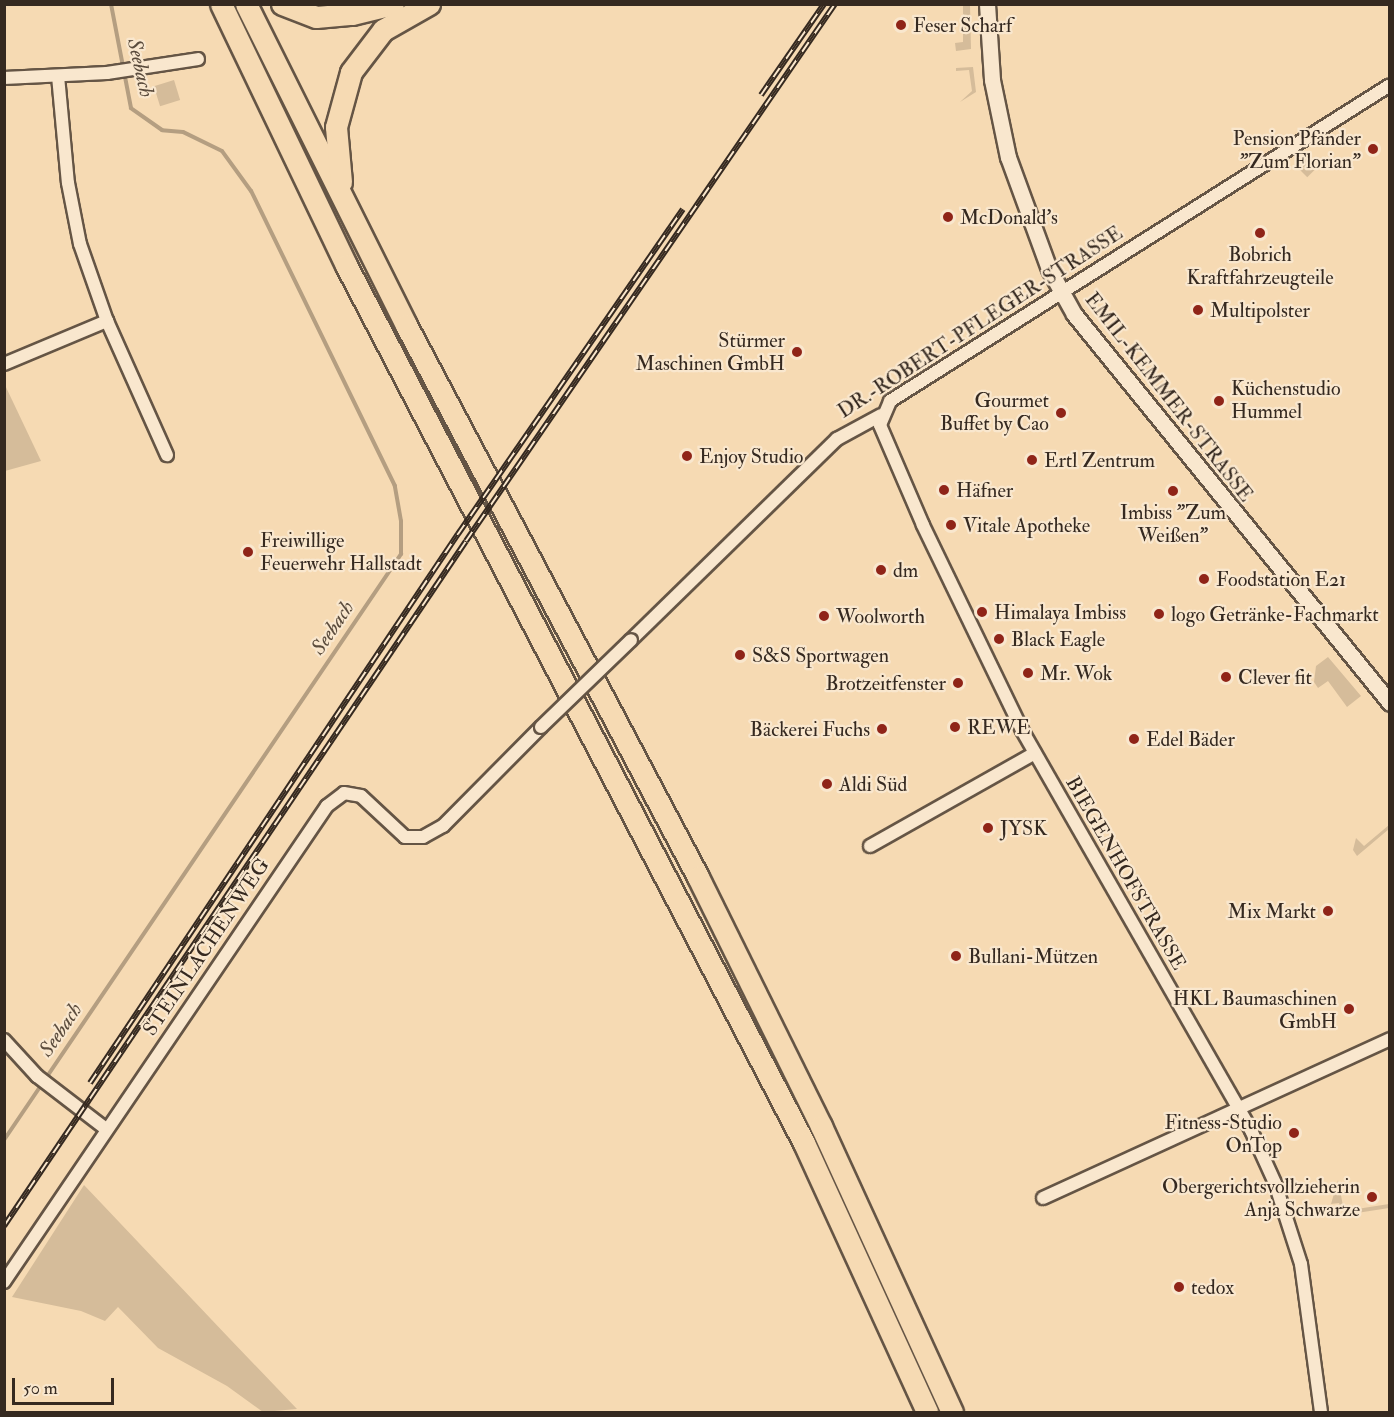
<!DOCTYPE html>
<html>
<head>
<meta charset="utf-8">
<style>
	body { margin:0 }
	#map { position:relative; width:1394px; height:1417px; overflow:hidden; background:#f6dab3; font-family:"IM FELL Double Pica",serif }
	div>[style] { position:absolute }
	.green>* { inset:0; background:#d5bc9a; transform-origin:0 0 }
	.stream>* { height:4px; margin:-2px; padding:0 2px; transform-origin:2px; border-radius:2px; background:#b49e81 }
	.roads { filter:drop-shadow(2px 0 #655545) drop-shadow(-2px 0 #655545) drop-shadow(0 2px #655545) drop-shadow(0 -2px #655545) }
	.minor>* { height:12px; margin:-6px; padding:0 6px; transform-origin:6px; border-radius:6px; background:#f9e7ce }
	.tertiary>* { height:15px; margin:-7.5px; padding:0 7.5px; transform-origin:7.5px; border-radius:7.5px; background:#f9e7ce }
	.motorway>* { height:21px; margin:-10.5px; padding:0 10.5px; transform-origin:10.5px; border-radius:10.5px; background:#f6dab3 }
	.rail>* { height:6px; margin-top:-3px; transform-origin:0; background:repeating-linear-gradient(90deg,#f9e7ce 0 11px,#352920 0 22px); box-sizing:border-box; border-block:2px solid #352920 }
	.bridges { filter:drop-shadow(2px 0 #655545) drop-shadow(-2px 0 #655545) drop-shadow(0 2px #655545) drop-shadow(0 -2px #655545) }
	.minor-bridge>* { height:12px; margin:-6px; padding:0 6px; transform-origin:6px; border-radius:6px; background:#f9e7ce }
	.dots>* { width:16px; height:16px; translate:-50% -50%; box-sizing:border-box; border:3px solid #f9e7ce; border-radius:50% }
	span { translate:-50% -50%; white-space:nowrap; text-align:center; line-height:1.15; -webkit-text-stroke:4.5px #f9e7ce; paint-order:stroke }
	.poi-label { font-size:20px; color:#352920 }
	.left { translate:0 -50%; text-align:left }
	.right { translate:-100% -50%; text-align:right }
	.street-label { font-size:20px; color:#352920 }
	.water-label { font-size:21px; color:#5b4c3d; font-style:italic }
	.frame { position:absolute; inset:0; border:6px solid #352920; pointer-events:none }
	.scale { position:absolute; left:12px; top:1378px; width:102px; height:27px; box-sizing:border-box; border:3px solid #352920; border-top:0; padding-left:8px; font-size:18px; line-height:21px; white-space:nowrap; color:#352920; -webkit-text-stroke:4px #f9e7ce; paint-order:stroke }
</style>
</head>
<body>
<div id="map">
	<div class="green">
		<div style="clip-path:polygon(963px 5px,970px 5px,971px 49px,956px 51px,955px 43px,963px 42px)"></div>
		<div style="clip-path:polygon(973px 67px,976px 92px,960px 102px,972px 91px,969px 70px,956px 71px,956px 68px)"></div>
		<div style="left:174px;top:80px;width:21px;height:21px;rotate:73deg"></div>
		<div style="left:1303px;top:156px;width:18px;height:12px;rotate:45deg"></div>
		<div style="clip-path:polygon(4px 383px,41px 461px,5px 471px,4px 471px)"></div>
		<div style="clip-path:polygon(1328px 657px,1361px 696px,1347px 707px,1328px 681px,1318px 688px,1314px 682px,1316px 666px)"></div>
		<div style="clip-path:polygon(1389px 825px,1389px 829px,1357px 856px,1353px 850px,1356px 838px,1364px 846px)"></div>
		<div style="clip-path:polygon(1338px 1180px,1344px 1211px,1389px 1204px,1389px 1208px,1344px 1215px,1339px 1203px,1331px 1204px)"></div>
		<div style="clip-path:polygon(84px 1185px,229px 1338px,297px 1409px,263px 1412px,227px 1386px,158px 1348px,118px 1307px,105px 1321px,81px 1311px,12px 1297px)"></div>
	</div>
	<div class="stream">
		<div style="left:4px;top:1140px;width:708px;rotate:-55.88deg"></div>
		<div style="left:401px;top:554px;width:33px;rotate:-90deg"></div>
		<div style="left:401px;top:521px;width:36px;rotate:-100deg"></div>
		<div style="left:395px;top:486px;width:328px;rotate:-116deg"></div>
		<div style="left:251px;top:191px;width:49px;rotate:-125.9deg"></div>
		<div style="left:222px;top:151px;width:43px;rotate:-154deg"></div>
		<div style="left:183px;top:132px;width:21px;rotate:-175deg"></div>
		<div style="left:162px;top:130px;width:38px;rotate:-145deg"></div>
		<div style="left:131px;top:108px;width:106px;rotate:-100.9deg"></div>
	</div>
	<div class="roads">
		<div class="minor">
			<div style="left:58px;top:76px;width:107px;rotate:84.7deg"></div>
			<div style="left:68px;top:183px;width:62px;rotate:78.9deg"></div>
			<div style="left:80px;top:244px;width:82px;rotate:70.7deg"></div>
			<div style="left:107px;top:321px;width:147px;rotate:65.9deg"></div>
			<div style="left:4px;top:78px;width:103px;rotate:-2.8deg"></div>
			<div style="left:107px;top:73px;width:92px;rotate:-8.7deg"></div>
			<div style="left:4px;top:364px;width:112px;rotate:-22.7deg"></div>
			<div style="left:631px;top:640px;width:288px;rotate:-44.3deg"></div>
			<div style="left:837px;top:439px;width:50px;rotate:-28.6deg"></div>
			<div style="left:870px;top:846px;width:189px;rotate:-29.4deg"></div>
			<div style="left:4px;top:1040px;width:49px;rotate:47.5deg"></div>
			<div style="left:37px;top:1076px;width:87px;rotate:37.5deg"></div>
			<div style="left:1043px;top:1198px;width:382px;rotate:-24.6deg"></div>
			<div style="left:4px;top:1282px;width:575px;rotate:-55.84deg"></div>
			<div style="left:327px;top:806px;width:21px;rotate:-37deg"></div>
			<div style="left:344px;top:793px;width:17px;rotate:10deg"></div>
			<div style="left:361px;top:796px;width:60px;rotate:43deg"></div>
			<div style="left:405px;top:837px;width:18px"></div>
			<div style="left:423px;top:837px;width:23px;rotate:-29deg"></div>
			<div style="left:443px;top:826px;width:139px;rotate:-45.3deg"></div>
			<div style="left:1321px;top:1412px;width:149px;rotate:-97.7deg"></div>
			<div style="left:1301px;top:1264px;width:85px;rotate:-107.8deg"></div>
			<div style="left:1275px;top:1183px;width:58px;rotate:-114.4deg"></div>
			<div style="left:1251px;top:1130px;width:461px;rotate:-119.8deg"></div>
			<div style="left:1022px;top:730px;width:228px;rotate:-115.8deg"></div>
			<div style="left:923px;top:525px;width:109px;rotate:-113.3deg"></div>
			<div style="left:880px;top:425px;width:26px;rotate:-67deg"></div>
			<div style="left:890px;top:401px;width:591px;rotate:-32.29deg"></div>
		</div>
		<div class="tertiary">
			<div style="left:987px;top:4px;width:76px;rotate:86.2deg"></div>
			<div style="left:992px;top:80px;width:79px;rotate:78.3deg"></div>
			<div style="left:1008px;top:157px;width:119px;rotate:69.9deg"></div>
			<div style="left:1049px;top:269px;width:51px;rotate:60.9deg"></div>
			<div style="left:1074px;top:314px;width:501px;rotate:50.91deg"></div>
		</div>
		<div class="motorway">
			<div style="left:221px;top:4px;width:289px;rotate:64.4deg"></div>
			<div style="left:346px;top:265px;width:990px;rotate:62.45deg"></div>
			<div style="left:804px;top:1143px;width:296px;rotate:65.4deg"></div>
			<div style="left:246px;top:4px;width:359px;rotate:63.5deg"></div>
			<div style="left:406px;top:325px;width:624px;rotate:62.12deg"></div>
			<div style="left:698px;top:877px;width:278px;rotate:63.7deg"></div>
			<div style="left:821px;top:1126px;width:315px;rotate:65.4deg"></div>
			<div style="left:282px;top:4px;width:36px;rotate:21deg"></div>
			<div style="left:316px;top:17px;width:36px;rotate:-5deg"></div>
			<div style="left:352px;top:14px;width:42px;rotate:-13.7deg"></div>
			<div style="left:341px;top:182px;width:55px;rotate:-95.2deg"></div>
			<div style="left:336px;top:127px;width:57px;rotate:-74.7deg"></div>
			<div style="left:351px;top:72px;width:53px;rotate:-52.7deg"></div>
			<div style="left:383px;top:30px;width:53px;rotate:-29.5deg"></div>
		</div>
	</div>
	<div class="rail">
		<div style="left:761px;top:95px;width:111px;rotate:-55.3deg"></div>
		<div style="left:90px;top:1083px;width:661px;rotate:-56.17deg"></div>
		<div style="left:458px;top:534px;width:395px;rotate:-55.3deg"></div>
		<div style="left:4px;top:1226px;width:826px;rotate:-56deg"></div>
		<div style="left:466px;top:541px;width:652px;rotate:-55.51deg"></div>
	</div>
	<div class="bridges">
		<div class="minor-bridge">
			<div style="left:541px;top:727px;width:125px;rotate:-44deg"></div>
		</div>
	</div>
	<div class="dots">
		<div style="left:901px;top:25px;background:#8f2418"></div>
		<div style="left:1373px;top:149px;background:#8f2418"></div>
		<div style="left:948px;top:217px;background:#8f2418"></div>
		<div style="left:1260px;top:233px;background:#8f2418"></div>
		<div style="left:1198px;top:310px;background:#8f2418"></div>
		<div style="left:797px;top:352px;background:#8f2418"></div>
		<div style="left:1219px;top:401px;background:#8f2418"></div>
		<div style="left:1061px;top:413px;background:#8f2418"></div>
		<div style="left:687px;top:456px;background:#8f2418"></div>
		<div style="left:1032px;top:460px;background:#8f2418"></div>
		<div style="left:944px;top:490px;background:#8f2418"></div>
		<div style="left:1173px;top:491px;background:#8f2418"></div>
		<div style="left:951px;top:525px;background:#8f2418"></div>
		<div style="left:248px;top:552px;background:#8f2418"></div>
		<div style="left:881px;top:570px;background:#8f2418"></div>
		<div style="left:1204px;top:579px;background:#8f2418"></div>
		<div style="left:982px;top:612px;background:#8f2418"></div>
		<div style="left:1159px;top:614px;background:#8f2418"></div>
		<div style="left:824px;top:616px;background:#8f2418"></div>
		<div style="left:999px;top:639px;background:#8f2418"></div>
		<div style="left:740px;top:655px;background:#8f2418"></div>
		<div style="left:1028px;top:673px;background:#8f2418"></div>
		<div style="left:1226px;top:677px;background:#8f2418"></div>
		<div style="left:958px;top:683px;background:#8f2418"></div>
		<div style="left:955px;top:727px;background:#8f2418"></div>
		<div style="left:882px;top:729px;background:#8f2418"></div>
		<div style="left:1134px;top:739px;background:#8f2418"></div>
		<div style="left:827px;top:784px;background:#8f2418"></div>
		<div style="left:988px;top:828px;background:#8f2418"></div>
		<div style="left:1328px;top:911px;background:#8f2418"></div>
		<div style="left:956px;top:956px;background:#8f2418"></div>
		<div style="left:1349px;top:1009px;background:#8f2418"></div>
		<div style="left:1294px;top:1133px;background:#8f2418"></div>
		<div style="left:1372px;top:1197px;background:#8f2418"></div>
		<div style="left:1179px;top:1287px;background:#8f2418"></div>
	</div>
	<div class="poi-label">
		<span class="left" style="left:913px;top:25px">Feser Scharf</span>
		<span class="right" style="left:1361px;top:150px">Pension Pfänder<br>"Zum Florian"</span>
		<span class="left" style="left:960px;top:217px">McDonald's</span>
		<span style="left:1260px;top:266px">Bobrich<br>Kraftfahrzeugteile</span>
		<span class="left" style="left:1210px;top:310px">Multipolster</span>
		<span class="right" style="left:785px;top:352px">Stürmer<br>Maschinen GmbH</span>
		<span class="left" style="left:1231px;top:400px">Küchenstudio<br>Hummel</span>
		<span class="right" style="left:1049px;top:412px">Gourmet<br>Buffet by Cao</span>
		<span class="left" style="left:699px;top:456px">Enjoy Studio</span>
		<span class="left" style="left:1044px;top:460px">Ertl Zentrum</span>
		<span class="left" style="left:956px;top:490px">Häfner</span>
		<span style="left:1173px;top:524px">Imbiss "Zum<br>Weißen"</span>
		<span class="left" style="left:963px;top:525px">Vitale Apotheke</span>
		<span class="left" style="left:260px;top:552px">Freiwillige<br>Feuerwehr Hallstadt</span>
		<span class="left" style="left:893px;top:570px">dm</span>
		<span class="left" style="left:1216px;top:579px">Foodstation E21</span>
		<span class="left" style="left:994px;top:612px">Himalaya Imbiss</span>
		<span class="left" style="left:1171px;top:614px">logo Getränke-Fachmarkt</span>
		<span class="left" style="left:836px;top:616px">Woolworth</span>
		<span class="left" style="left:1011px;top:639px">Black Eagle</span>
		<span class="left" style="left:752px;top:655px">S&amp;S Sportwagen</span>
		<span class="left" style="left:1040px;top:673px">Mr. Wok</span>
		<span class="left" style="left:1238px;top:677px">Clever fit</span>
		<span class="right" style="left:946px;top:683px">Brotzeitfenster</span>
		<span class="left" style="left:967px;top:727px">REWE</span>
		<span class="right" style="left:870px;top:729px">Bäckerei Fuchs</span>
		<span class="left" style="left:1146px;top:739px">Edel Bäder</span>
		<span class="left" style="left:839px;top:784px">Aldi Süd</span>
		<span class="left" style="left:1000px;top:828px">JYSK</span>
		<span class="right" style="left:1316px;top:911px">Mix Markt</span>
		<span class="left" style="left:968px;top:956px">Bullani-Mützen</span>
		<span class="right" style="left:1337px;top:1010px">HKL Baumaschinen<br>GmbH</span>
		<span class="right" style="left:1282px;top:1134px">Fitness-Studio<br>OnTop</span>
		<span class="right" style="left:1360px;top:1198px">Obergerichtsvollzieherin<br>Anja Schwarze</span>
		<span class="left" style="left:1191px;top:1287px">tedox</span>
	</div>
	<div class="street-label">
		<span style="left:980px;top:322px;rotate:-33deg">DR.-ROBERT-PFLEGER-STRASSE</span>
		<span style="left:1169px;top:397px;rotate:52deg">EMIL-KEMMER-STRASSE</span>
		<span style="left:1126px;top:873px;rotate:60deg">BIEGENHOFSTRASSE</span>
		<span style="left:206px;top:947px;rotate:-56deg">STEINLACHENWEG</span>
	</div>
	<div class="water-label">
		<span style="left:140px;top:68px;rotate:77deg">Seebach</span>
		<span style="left:333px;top:628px;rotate:-56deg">Seebach</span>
		<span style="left:61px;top:1030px;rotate:-56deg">Seebach</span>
	</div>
	<div class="frame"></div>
	<div class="scale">50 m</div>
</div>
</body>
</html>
